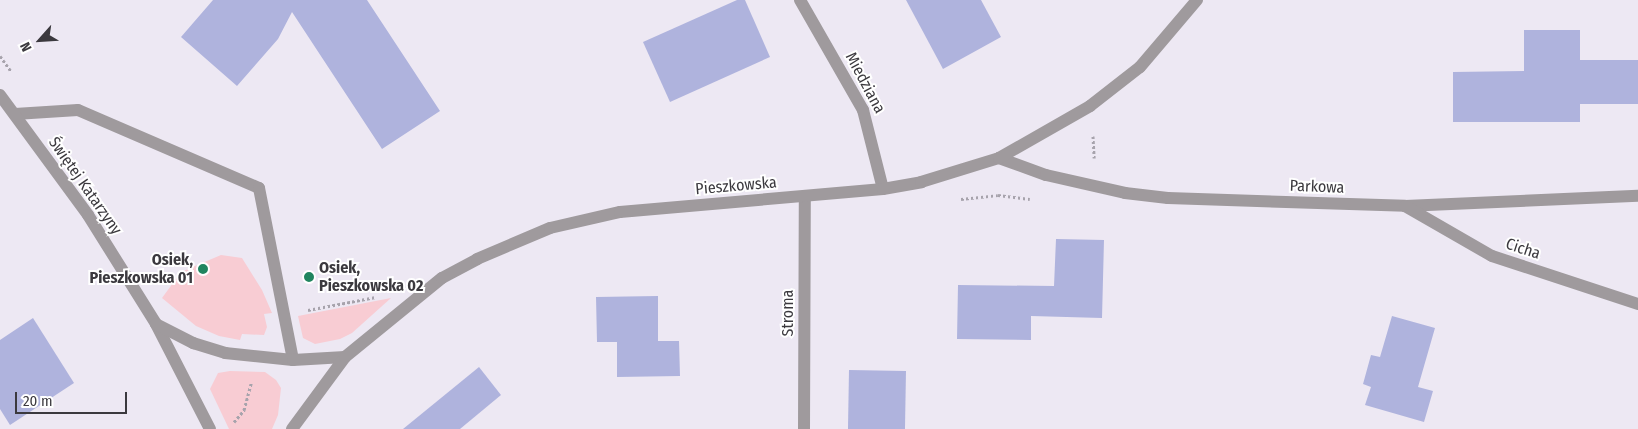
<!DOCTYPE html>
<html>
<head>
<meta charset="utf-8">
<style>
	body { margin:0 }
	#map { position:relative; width:1638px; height:429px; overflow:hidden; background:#ede8f3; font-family:"Fira Sans Condensed",sans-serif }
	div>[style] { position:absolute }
	.green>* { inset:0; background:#f8ccd3 }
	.building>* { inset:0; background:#afb3dd; transform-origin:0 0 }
	.path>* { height:3px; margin-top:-1.5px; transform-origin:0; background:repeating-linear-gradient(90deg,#a7a3ac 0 2.5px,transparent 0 5px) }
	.service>* { height:12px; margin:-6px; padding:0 6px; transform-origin:6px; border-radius:6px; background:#9f9a9d }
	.minor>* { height:12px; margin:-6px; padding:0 6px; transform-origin:6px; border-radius:6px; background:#9f9a9d }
	.tertiary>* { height:12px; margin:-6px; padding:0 6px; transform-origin:6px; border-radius:6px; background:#9f9a9d }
	.dots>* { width:14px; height:14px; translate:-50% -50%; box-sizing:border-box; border:2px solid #fff; border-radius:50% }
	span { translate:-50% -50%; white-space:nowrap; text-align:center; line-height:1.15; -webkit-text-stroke:4px #fff; paint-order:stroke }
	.street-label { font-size:16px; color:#3b393e }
	.poi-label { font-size:16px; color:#3b393e; font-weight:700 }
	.right { translate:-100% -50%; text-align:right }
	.left { translate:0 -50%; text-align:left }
	.north { position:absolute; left:15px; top:15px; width:50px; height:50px; -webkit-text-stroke:4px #fff; paint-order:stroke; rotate:244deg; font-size:14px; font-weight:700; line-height:20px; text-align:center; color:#3b393e }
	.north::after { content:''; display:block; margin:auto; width:18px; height:22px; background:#3b393e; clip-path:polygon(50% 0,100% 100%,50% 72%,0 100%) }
	.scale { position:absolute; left:15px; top:392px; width:112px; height:22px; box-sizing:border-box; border:2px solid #3b393e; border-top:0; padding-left:6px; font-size:15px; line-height:18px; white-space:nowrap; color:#3b393e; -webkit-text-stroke:4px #fff; paint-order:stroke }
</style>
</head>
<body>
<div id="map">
	<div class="green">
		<div style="clip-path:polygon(221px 255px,242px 258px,262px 290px,272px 313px,264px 314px,267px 327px,264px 335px,242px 334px,240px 340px,219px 336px,196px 326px,162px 298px,181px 272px)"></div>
		<div style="clip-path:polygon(391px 298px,352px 333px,340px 339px,315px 344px,303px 338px,298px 316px)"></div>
		<div style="clip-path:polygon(230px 371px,265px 372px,276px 380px,281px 388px,278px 415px,272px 429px,229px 429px,210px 389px,218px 373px)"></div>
	</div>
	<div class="building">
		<div style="clip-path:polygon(213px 0,367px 0,440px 111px,382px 149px,292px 12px,278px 39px,237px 86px,181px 37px)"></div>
		<div style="clip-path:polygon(737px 0,745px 0,770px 57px,670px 102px,643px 42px)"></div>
		<div style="clip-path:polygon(906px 0,981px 0,1001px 37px,943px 69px)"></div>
		<div style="clip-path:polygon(1524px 30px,1580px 30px,1580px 60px,1638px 60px,1638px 104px,1580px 104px,1580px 122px,1453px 122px,1453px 72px,1524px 71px)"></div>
		<div style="clip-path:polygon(1056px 239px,1104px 240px,1102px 318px,1031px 316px,1031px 340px,957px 339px,958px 285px,1054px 286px)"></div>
		<div style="clip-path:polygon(658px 296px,658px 341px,679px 341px,680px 376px,617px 377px,617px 342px,597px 342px,596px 297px)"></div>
		<div style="clip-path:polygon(1392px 316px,1435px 328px,1418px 387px,1433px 391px,1424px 422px,1365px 405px,1371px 387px,1363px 384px,1371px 355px,1380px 357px)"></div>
		<div style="clip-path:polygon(33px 318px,74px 383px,10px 425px,0 409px,0 340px)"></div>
		<div style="clip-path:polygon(479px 367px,501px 395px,460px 429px,403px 429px)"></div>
		<div style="left:849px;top:370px;width:57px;height:59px;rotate:1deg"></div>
	</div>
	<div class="path">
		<div style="left:0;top:56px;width:19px;rotate:54deg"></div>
		<div style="left:1093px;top:136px;width:22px;rotate:87deg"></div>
		<div style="left:961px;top:199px;width:37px;rotate:-6deg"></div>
		<div style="left:998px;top:195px;width:32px;rotate:7deg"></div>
		<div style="left:308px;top:310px;width:69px;rotate:-10.8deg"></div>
		<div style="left:234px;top:422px;width:16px;rotate:-50deg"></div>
		<div style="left:244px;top:410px;width:28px;rotate:-75deg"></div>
	</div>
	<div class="service">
		<div style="left:804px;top:429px;width:233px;rotate:-89.8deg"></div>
	</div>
	<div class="minor">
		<div style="left:800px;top:0;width:127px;rotate:60.2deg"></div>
		<div style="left:863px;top:110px;width:81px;rotate:75.8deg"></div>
		<div style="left:15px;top:114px;width:63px;rotate:-3.6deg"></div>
		<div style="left:78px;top:110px;width:197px;rotate:23.3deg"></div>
		<div style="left:259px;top:188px;width:175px;rotate:78.8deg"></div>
		<div style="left:999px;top:158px;width:50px;rotate:19.9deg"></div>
		<div style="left:1046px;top:175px;width:81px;rotate:12.8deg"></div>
		<div style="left:1125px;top:193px;width:43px;rotate:6.6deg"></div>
		<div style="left:1168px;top:198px;width:237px;rotate:1.9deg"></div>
		<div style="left:1405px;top:206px;width:233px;rotate:-2.5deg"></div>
		<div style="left:1405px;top:206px;width:100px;rotate:29.9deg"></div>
		<div style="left:1492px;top:256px;width:154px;rotate:18.2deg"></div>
	</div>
	<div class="tertiary">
		<div style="left:0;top:95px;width:149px;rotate:53.7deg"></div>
		<div style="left:88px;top:215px;width:128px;rotate:58deg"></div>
		<div style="left:156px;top:324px;width:118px;rotate:62.8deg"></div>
		<div style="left:156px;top:324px;width:42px;rotate:27.2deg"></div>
		<div style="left:193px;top:343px;width:34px;rotate:17deg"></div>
		<div style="left:225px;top:353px;width:68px;rotate:5.9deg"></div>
		<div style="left:293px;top:360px;width:52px;rotate:-3.3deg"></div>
		<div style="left:292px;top:429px;width:89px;rotate:-53.6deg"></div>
		<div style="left:345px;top:357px;width:125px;rotate:-39.2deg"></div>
		<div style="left:442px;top:278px;width:40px;rotate:-28deg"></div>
		<div style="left:477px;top:259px;width:79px;rotate:-23deg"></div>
		<div style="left:550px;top:228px;width:72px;rotate:-12.9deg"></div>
		<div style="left:620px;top:212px;width:264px;rotate:-5deg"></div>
		<div style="left:883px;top:189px;width:39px;rotate:-10deg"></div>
		<div style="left:921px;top:182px;width:82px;rotate:-17.1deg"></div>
		<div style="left:999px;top:158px;width:105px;rotate:-29.7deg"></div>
		<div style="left:1090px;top:106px;width:63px;rotate:-38deg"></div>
		<div style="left:1140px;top:67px;width:88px;rotate:-49.6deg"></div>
	</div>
	<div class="dots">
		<div style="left:203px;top:269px;background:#20855f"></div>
		<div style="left:309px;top:277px;background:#20855f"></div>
	</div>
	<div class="street-label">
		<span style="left:865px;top:83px;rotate:62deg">Miedziana</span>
		<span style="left:85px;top:186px;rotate:55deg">Świętej Katarzyny</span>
		<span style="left:736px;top:186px;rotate:-5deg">Pieszkowska</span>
		<span style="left:1317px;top:187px;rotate:2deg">Parkowa</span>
		<span style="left:1523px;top:249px;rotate:18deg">Cicha</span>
		<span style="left:788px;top:313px;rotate:-90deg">Stroma</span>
	</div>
	<div class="poi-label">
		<span class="right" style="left:193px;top:269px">Osiek,<br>Pieszkowska 01</span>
		<span class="left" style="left:319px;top:277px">Osiek,<br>Pieszkowska 02</span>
	</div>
	<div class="north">N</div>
	<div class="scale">20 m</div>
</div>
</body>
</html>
